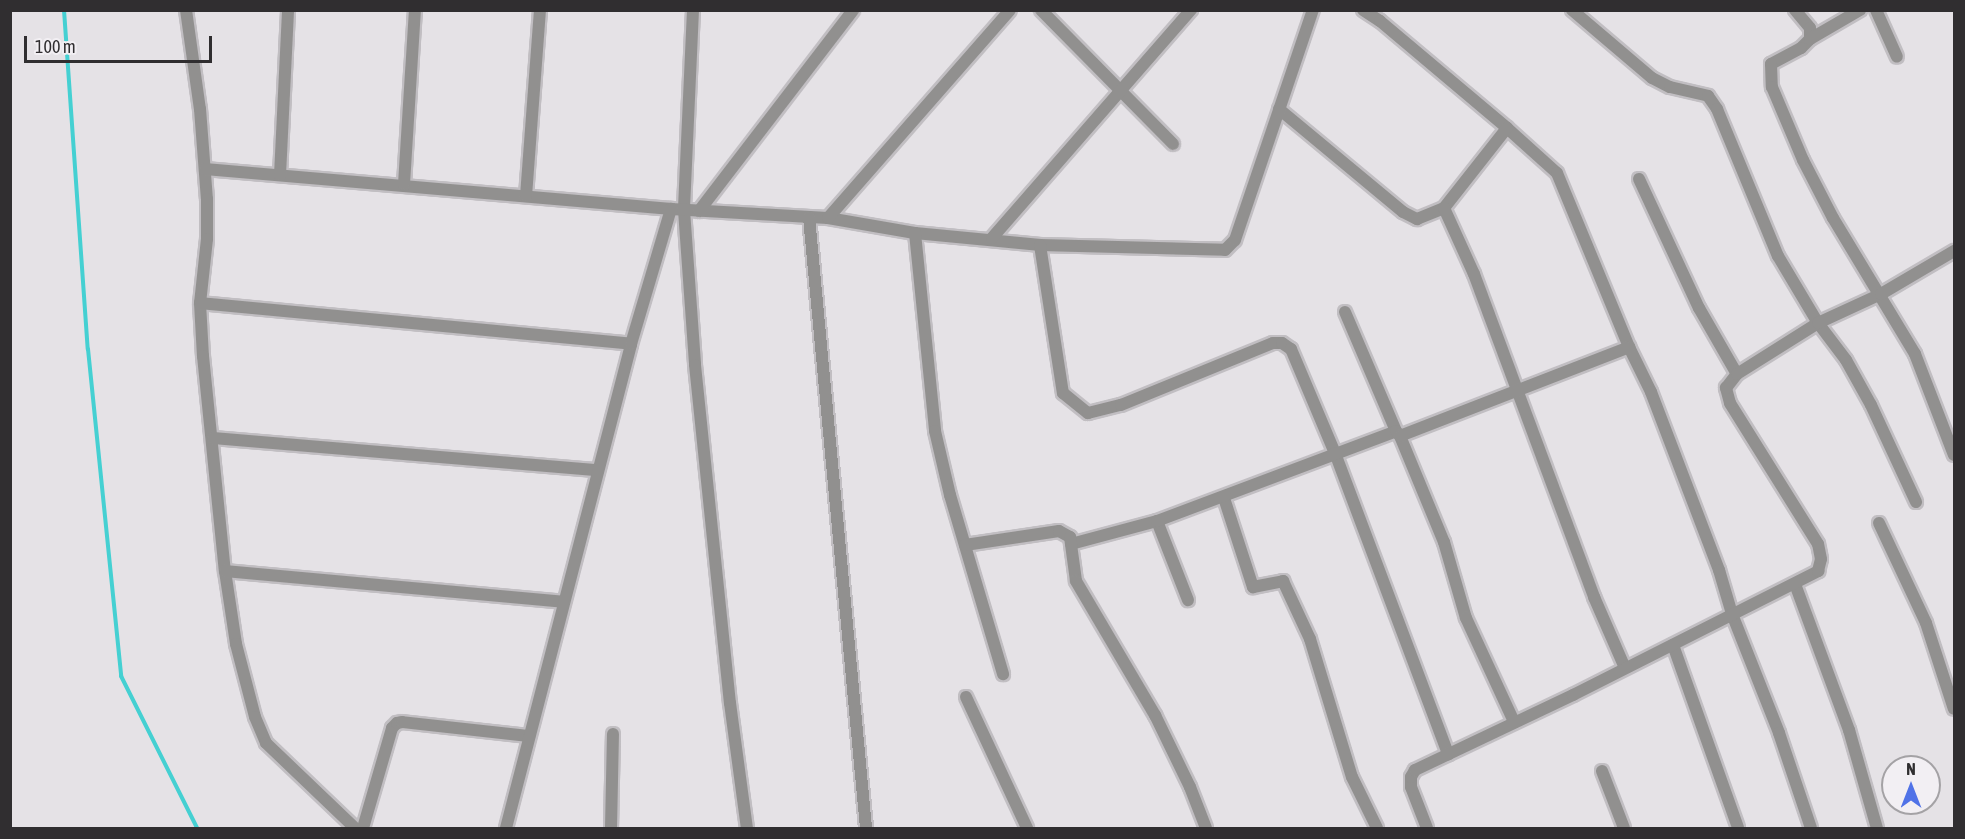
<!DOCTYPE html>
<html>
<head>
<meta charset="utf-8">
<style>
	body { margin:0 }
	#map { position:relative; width:1965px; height:839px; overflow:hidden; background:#e5e2e6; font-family:"Asap Condensed",sans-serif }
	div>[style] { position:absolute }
	.stream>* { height:4px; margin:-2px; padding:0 2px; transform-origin:2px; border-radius:2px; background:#45d0d2 }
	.roads { filter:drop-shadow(2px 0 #c1bec2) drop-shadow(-2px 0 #c1bec2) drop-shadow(0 2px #c1bec2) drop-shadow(0 -2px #c1bec2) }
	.minor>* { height:12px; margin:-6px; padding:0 6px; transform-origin:6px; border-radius:6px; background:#91908f }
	span { translate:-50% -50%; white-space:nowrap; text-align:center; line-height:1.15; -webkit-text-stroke:6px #f2eff3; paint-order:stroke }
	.frame { position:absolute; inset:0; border:12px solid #302e30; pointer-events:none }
	.north { position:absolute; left:1881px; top:755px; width:60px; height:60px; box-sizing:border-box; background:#f2eff3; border:2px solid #a4a2a5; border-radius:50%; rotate:0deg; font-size:16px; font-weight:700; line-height:24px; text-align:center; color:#302e30 }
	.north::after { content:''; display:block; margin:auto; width:21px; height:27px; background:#5072e7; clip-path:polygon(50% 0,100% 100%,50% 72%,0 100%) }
	.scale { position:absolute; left:24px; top:36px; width:188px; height:27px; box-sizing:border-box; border:3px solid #302e30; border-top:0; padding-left:8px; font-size:18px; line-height:21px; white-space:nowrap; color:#302e30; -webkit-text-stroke:4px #f2eff3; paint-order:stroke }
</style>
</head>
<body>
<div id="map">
	<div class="stream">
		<div style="left:64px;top:10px;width:340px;rotate:86deg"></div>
		<div style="left:88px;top:349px;width:329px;rotate:84.2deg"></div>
		<div style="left:121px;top:676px;width:170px;rotate:63.4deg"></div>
	</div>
	<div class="roads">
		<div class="minor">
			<div style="left:186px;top:10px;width:100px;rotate:82deg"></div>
			<div style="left:200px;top:109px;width:90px;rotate:85.6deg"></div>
			<div style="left:207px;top:199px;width:40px;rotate:90deg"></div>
			<div style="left:207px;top:239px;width:64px;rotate:96.2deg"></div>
			<div style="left:200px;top:303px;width:53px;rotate:86.8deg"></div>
			<div style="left:203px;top:356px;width:216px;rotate:84.2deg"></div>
			<div style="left:225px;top:571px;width:74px;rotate:81.4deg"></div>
			<div style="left:236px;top:644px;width:75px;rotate:75.4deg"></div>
			<div style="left:255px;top:717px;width:28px;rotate:67deg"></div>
			<div style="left:266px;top:743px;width:123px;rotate:43.7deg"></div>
			<div style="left:693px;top:10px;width:200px;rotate:92.6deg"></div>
			<div style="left:684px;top:210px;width:155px;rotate:85.9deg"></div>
			<div style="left:695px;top:365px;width:340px;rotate:84.1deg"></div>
			<div style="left:730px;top:703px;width:126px;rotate:82.3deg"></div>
			<div style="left:1041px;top:10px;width:188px;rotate:45.4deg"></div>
			<div style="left:1363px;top:10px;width:20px;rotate:33deg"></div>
			<div style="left:1380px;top:21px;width:166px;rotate:40.1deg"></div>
			<div style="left:1507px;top:128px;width:67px;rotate:42deg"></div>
			<div style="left:1557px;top:173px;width:188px;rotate:67.5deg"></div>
			<div style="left:1629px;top:347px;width:50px;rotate:63.9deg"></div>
			<div style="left:1651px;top:392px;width:191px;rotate:69.1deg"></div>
			<div style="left:1719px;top:570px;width:46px;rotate:73.5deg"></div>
			<div style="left:1732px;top:614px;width:128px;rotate:68.4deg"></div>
			<div style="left:1779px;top:733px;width:100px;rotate:71.4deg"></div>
			<div style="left:1572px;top:10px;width:105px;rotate:40.4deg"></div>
			<div style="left:1652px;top:78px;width:20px;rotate:27deg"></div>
			<div style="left:1670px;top:87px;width:39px;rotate:13deg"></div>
			<div style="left:1708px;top:96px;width:16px;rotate:55deg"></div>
			<div style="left:1717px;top:109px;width:159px;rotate:67.5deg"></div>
			<div style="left:1778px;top:256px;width:78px;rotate:59.2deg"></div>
			<div style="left:1818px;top:323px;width:46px;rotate:52.9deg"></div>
			<div style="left:1846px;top:360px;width:51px;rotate:60.9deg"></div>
			<div style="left:1871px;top:405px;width:107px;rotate:65.1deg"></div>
			<div style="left:1795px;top:10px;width:23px;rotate:50deg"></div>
			<div style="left:1810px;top:28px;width:11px;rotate:90deg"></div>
			<div style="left:1810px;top:39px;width:13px;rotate:135deg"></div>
			<div style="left:1801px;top:48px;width:34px;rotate:152deg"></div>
			<div style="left:1771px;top:64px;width:23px;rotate:88deg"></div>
			<div style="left:1772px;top:87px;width:79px;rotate:67deg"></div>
			<div style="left:1803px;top:160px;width:65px;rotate:62.7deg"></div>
			<div style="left:1833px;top:218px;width:159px;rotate:58.9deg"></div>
			<div style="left:1915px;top:354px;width:108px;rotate:68.9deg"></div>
			<div style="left:1876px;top:10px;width:51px;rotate:65.9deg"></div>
			<div style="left:1810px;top:39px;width:58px;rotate:-30.1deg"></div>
			<div style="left:1279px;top:109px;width:161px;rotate:39.7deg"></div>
			<div style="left:1403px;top:212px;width:16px;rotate:27deg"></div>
			<div style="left:1417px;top:219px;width:29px;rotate:-22deg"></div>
			<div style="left:1444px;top:208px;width:102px;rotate:-51.8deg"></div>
			<div style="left:205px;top:169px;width:468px;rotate:4.9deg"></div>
			<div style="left:671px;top:209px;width:157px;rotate:3.3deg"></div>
			<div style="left:828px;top:218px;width:88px;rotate:9.8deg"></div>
			<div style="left:915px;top:233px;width:126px;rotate:5.5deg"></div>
			<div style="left:1040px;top:245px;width:185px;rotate:1.5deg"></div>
			<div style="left:1225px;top:250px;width:14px;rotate:-45deg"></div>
			<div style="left:1235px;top:240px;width:243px;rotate:-71.3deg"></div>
			<div style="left:280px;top:175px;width:165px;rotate:-87.2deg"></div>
			<div style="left:1639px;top:179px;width:142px;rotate:65.1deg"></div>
			<div style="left:1699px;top:308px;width:76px;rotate:60.1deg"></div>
			<div style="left:404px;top:184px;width:174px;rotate:-86.4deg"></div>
			<div style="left:526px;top:196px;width:187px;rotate:-85.7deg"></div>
			<div style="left:1444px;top:208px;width:72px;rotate:65.6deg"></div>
			<div style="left:1474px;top:274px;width:345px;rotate:69.6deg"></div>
			<div style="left:1594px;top:597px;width:77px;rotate:66.4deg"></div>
			<div style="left:699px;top:211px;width:253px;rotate:-52.5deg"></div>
			<div style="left:809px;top:217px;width:614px;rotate:84.67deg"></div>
			<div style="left:828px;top:218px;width:276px;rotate:-48.8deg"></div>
			<div style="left:915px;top:233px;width:199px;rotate:84.2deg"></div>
			<div style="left:935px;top:431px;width:66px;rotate:76.8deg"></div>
			<div style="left:950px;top:495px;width:187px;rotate:73.5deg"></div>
			<div style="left:992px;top:238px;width:303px;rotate:-48.9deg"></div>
			<div style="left:1040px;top:245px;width:150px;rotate:81.2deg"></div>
			<div style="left:1063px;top:393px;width:32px;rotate:39deg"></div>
			<div style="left:1088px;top:413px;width:34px;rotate:-14deg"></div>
			<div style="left:1121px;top:405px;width:164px;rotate:-22.2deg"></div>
			<div style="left:1273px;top:343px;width:9px"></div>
			<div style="left:1282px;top:343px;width:11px;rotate:34deg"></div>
			<div style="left:1291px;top:349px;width:113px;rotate:67.1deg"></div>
			<div style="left:1335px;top:453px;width:322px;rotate:69.4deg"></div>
			<div style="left:200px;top:303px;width:433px;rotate:5.4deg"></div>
			<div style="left:1345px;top:312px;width:129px;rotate:66.8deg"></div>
			<div style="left:1400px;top:436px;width:115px;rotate:67.5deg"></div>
			<div style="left:1444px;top:542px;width:79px;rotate:73.9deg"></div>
			<div style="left:1466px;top:618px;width:115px;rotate:65.2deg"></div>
			<div style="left:213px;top:438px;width:386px;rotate:4.8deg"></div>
			<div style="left:1224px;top:498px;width:94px;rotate:72deg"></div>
			<div style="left:1253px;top:587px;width:31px;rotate:-11deg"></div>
			<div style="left:1283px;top:581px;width:64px;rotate:65deg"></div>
			<div style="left:1310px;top:639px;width:144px;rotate:73.1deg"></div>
			<div style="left:1352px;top:777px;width:57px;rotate:63.9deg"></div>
			<div style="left:1157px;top:521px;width:85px;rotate:68.6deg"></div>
			<div style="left:1879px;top:523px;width:110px;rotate:64.8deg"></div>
			<div style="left:1926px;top:623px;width:90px;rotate:72deg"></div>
			<div style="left:1071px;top:544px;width:89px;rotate:-15deg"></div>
			<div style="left:1157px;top:521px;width:255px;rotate:-20.6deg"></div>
			<div style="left:1396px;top:431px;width:6px;rotate:51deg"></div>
			<div style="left:1400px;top:436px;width:246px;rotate:-21.2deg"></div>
			<div style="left:965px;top:545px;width:95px;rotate:-8.5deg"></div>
			<div style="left:1059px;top:531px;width:13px;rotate:29deg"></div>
			<div style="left:1070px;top:537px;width:44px;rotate:82.2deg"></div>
			<div style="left:1076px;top:581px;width:156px;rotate:59.5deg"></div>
			<div style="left:1155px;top:715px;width:80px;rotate:64.1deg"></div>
			<div style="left:1190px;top:787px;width:44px;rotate:68.7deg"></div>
			<div style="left:225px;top:571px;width:339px;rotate:5.2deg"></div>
			<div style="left:1795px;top:584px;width:156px;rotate:69.7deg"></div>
			<div style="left:1849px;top:730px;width:102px;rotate:74.1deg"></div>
			<div style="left:1673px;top:645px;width:194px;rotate:70.4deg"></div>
			<div style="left:966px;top:697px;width:145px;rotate:65deg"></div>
			<div style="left:1602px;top:771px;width:61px;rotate:68.9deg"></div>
			<div style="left:363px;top:828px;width:104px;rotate:-73.8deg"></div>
			<div style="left:392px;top:728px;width:7px;rotate:-45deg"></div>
			<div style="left:397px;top:723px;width:5px;rotate:-11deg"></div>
			<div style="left:402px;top:722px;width:128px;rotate:6.3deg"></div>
			<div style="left:506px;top:828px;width:500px;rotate:-75.5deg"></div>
			<div style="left:631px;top:344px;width:141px;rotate:-73.5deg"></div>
			<div style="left:611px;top:828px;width:94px;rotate:-88.8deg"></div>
			<div style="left:1427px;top:828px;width:44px;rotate:-111.3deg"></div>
			<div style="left:1411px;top:787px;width:10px;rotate:-90deg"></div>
			<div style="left:1411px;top:777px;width:8px;rotate:-60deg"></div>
			<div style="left:1415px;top:770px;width:175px;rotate:-25.4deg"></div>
			<div style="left:1573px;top:695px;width:275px;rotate:-26.8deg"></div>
			<div style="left:1818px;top:571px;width:12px;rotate:-76deg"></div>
			<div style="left:1821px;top:559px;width:15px;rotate:-101deg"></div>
			<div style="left:1818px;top:544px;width:166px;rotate:-122deg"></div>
			<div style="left:1730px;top:403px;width:16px;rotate:-105deg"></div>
			<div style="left:1726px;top:388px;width:18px;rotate:-52deg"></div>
			<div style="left:1737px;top:374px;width:96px;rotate:-32.2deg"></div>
			<div style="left:1818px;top:323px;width:69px;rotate:-24.7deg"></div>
			<div style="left:1881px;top:294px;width:85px;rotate:-30.5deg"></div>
		</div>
	</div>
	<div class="frame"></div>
	<div class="north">N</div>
	<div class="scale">100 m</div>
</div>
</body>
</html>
